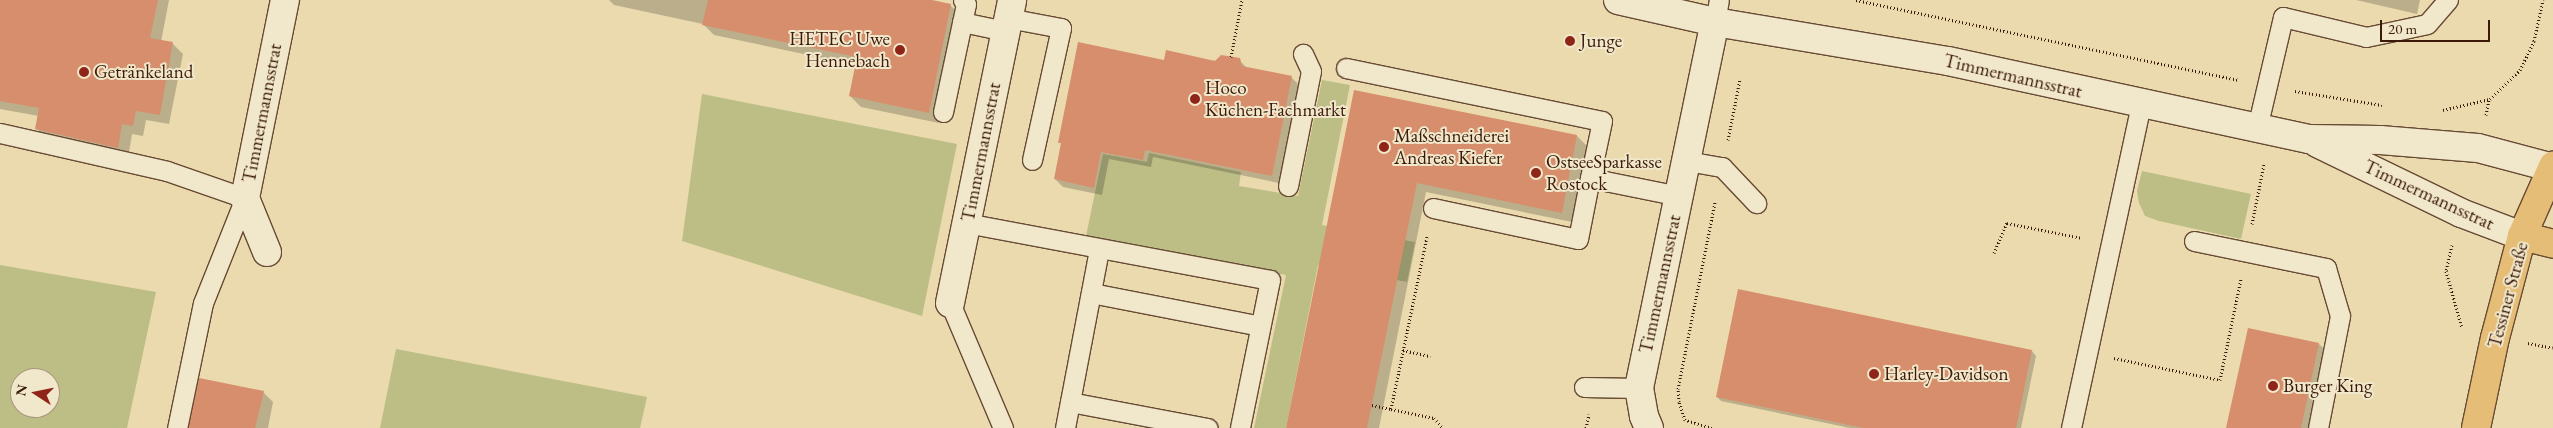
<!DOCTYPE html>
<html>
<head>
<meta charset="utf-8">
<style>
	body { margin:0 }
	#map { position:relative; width:2553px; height:428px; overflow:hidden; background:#eadaad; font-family:"EB Garamond",serif }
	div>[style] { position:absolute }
	.green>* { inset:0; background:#bcbe86 }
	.shadow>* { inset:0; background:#0003 }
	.building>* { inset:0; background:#d78e6c }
	.path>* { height:3px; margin-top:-1.5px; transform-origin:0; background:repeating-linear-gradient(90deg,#3b1a0b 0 1px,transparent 0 3.5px) }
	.roads { filter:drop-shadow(1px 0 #674a34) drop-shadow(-1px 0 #674a34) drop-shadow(0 1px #674a34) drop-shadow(0 -1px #674a34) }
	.lane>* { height:19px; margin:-9.5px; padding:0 9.5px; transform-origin:9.5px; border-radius:9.5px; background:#f1e7ca }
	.street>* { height:28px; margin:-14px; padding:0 14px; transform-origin:14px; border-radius:14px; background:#f1e7ca }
	.primary>* { height:28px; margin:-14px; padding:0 14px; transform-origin:14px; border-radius:14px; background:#e5bd76 }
	.dots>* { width:14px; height:14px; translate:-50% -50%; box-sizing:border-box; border:2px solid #f1e7ca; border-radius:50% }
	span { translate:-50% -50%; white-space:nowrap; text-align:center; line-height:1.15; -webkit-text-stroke:4px #f1e7ca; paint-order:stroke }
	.poi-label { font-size:19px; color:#3b1a0b }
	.right { translate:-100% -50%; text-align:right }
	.left { translate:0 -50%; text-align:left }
	.street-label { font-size:19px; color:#3b1a0b }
	.north { position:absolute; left:10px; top:368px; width:50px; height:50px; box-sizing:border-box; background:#f1e7ca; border:1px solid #a8957e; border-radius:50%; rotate:281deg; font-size:14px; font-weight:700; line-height:20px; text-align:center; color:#3b1a0b }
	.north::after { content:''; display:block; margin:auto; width:18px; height:22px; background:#8f2418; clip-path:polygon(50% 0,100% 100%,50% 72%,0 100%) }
	.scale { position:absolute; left:2380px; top:20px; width:110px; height:22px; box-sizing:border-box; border:2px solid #3b1a0b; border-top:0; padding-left:6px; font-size:15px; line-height:18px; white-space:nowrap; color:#3b1a0b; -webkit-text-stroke:4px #f1e7ca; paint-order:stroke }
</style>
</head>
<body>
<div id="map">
	<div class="green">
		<div style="clip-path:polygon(1322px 80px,1350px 85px,1322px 225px,1415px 242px,1407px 282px,1318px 265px,1286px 428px,1254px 428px,1286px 275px,1086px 236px,1103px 154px,1147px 162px,1149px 153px,1241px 172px,1239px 186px,1298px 196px)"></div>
		<div style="clip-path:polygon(702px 94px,957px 144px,922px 316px,682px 241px)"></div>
		<div style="clip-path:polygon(2142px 171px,2251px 194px,2241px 239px,2159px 221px,2145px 216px,2139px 203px,2137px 191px)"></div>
		<div style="clip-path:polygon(evenodd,0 265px,156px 292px,127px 428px,0 428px,0 265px,20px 378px,50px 378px,50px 408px,20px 408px,20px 378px)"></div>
		<div style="clip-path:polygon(396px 349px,647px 397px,640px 428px,380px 428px)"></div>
	</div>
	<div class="shadow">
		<div style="clip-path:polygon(0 0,169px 0,161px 42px,173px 44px,183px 54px,169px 124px,146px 120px,143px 136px,132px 134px,128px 158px,47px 139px,37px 129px,39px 116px,0 109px)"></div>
		<div style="clip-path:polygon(609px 0,926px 0,950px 5px,961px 16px,939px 123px,861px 107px,850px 96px,856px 65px,714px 35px,703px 24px,614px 5px)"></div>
		<div style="clip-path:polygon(2356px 0,2420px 0,2417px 14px)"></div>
		<div style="clip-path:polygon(1239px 60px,1247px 68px,1291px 77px,1299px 85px,1279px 183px,1153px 157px,1151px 167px,1109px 159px,1102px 195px,1063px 187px,1055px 179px,1062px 145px,1060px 142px,1165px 62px)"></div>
		<div style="clip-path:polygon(1355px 91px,1577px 136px,1587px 146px,1572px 222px,1426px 192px,1379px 428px,1287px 428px)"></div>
		<div style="clip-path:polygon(2319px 344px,2329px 354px,2313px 428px,2228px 428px)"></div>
		<div style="clip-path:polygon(2032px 351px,2036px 356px,2021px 428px,1850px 428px,1721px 401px,1717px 397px)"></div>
		<div style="clip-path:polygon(263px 392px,273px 402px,268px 428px,190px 428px)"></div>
	</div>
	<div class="building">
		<div style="clip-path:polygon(0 0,158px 0,150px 38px,173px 42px,160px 115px,136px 111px,133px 126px,122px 124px,118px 148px,35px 129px,39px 108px,0 101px)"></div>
		<div style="clip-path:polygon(708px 0,932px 0,951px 4px,929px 113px,849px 96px,857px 57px,702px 25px)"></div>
		<div style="clip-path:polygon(1078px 42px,1164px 60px,1166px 50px,1215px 61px,1221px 55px,1240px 58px,1242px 66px,1292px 76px,1272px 176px,1145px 150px,1143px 160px,1101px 152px,1094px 188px,1054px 179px,1061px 143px,1058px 143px)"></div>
		<div style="clip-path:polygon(1354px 90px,1577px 135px,1562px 213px,1417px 183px,1367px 428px,1286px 428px)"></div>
		<div style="clip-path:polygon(1738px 289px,2032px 350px,2016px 428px,1863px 428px,1716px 397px)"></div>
		<div style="clip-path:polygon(2248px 328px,2319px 343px,2301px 428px,2226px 428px)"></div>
		<div style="clip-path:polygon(199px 378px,264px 391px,255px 428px,188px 428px)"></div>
	</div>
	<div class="path">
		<div style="left:1856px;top:0;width:391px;rotate:11.8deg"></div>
		<div style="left:1231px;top:57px;width:58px;rotate:-79.1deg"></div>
		<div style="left:2295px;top:91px;width:88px;rotate:9.1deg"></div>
		<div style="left:2443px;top:110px;width:48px;rotate:-13.2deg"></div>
		<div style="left:2490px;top:99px;width:42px;rotate:-44deg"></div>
		<div style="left:2520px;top:70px;width:32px;rotate:-64deg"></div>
		<div style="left:2534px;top:41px;width:42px;rotate:-77.6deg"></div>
		<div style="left:2486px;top:115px;width:16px;rotate:-79deg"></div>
		<div style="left:1728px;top:140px;width:62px;rotate:-78.9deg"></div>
		<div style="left:2252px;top:224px;width:61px;rotate:-78.7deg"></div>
		<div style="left:2452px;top:245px;width:27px;rotate:103deg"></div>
		<div style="left:2446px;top:271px;width:59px;rotate:74.3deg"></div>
		<div style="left:1994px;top:253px;width:33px;rotate:-67deg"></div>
		<div style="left:2007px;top:223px;width:76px;rotate:11.3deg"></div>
		<div style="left:2528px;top:343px;width:25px;rotate:11deg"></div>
		<div style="left:1403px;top:350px;width:28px;rotate:13deg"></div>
		<div style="left:2114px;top:358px;width:108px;rotate:11.7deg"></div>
		<div style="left:2220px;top:380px;width:103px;rotate:-78.3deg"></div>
		<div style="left:1372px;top:405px;width:19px;rotate:12deg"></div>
		<div style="left:1391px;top:409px;width:177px;rotate:-78.2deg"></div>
		<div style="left:1391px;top:409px;width:44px;rotate:11.8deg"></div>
		<div style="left:1434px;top:418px;width:13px;rotate:48deg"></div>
		<div style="left:1586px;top:428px;width:14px;rotate:-78deg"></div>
		<div style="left:1712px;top:428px;width:28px;rotate:-163deg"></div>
		<div style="left:1685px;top:420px;width:19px;rotate:-108deg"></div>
		<div style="left:1679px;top:402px;width:13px;rotate:-94deg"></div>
		<div style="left:1678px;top:389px;width:191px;rotate:-78.8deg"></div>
	</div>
	<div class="roads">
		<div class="lane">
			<div style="left:1008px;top:18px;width:54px;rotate:10.7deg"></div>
			<div style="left:1061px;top:28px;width:135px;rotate:102.4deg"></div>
			<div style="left:962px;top:22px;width:44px;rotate:11.8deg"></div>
			<div style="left:1715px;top:22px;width:22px;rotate:-80deg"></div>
			<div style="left:1346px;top:68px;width:261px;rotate:11.7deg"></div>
			<div style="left:1602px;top:121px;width:58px;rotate:101.9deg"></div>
			<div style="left:943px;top:112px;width:110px;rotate:-78deg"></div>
			<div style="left:966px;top:4px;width:5px;rotate:-127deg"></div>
			<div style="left:2257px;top:128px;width:114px;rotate:-76.8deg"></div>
			<div style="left:2283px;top:17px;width:85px;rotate:13.5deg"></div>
			<div style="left:2366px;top:37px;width:62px;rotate:-12deg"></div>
			<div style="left:2427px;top:24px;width:32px;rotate:-49deg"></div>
			<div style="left:0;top:133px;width:171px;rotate:12.8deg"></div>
			<div style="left:167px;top:171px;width:83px;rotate:19.1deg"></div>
			<div style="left:245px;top:198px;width:113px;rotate:111.8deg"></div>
			<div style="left:203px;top:303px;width:128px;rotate:101.7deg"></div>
			<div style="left:1687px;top:161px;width:36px;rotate:10deg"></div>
			<div style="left:1722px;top:167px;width:50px;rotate:46.6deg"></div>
			<div style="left:1288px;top:186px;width:117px;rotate:-78.7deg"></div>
			<div style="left:1311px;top:71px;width:19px;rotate:-115deg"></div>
			<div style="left:1433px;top:208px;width:148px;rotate:12.1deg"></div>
			<div style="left:1578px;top:239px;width:62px;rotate:-78.9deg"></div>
			<div style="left:1590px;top:178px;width:91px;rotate:11.4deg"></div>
			<div style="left:966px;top:223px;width:309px;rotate:10.6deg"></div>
			<div style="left:1270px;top:280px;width:151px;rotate:101.5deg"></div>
			<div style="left:2194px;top:241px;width:135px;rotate:11.6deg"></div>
			<div style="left:2326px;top:268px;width:50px;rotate:73.7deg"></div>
			<div style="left:2340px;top:316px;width:114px;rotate:101.1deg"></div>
			<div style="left:1091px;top:293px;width:172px;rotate:11deg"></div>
			<div style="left:950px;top:303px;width:136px;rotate:67deg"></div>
			<div style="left:1584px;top:387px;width:55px;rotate:1deg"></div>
			<div style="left:1070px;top:402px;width:140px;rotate:10.7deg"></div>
			<div style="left:1065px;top:428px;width:182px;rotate:-79.2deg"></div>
			<div style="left:2071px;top:428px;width:331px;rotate:-77.8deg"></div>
		</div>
		<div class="street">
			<div style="left:1618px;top:0;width:99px;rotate:12.8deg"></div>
			<div style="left:1715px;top:22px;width:236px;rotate:9.5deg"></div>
			<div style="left:1948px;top:61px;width:369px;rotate:12.2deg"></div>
			<div style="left:2309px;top:139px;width:71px;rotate:0.8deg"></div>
			<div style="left:2380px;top:140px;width:98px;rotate:4.7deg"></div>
			<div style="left:2478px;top:148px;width:78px;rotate:14.9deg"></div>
			<div style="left:2317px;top:143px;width:160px;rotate:25.9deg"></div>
			<div style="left:2461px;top:213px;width:65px;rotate:20.7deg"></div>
			<div style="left:267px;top:252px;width:58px;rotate:-112.2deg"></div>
			<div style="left:245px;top:198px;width:202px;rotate:-78.6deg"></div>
			<div style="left:950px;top:303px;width:309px;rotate:-78.4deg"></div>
			<div style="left:1649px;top:428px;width:13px;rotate:-113deg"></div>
			<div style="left:1644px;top:416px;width:28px;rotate:-100deg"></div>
			<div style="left:1639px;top:388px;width:374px;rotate:-78.3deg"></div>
		</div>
		<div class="primary">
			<div style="left:2522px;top:236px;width:32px;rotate:14deg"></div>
			<div style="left:2476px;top:428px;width:92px;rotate:-78.1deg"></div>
			<div style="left:2495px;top:338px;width:106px;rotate:-75.2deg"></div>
			<div style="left:2522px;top:236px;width:77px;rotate:-66.1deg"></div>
		</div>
	</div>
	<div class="dots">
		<div style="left:1570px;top:41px;background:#8f2418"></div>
		<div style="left:900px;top:50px;background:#8f2418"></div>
		<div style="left:84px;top:72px;background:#8f2418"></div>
		<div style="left:1195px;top:99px;background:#8f2418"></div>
		<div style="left:1384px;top:147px;background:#8f2418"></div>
		<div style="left:1536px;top:173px;background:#8f2418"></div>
		<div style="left:1874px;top:374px;background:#8f2418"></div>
		<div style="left:2273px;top:386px;background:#8f2418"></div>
	</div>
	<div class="poi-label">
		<span class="right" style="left:890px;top:50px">HETEC Uwe<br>Hennebach</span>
		<span class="left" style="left:1580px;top:41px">Junge</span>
		<span class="left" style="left:94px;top:72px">Getränkeland</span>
		<span class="left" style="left:1205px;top:99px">Hoco<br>Küchen-Fachmarkt</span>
		<span class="left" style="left:1394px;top:147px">Maßschneiderei<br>Andreas Kiefer</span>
		<span class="left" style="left:1546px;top:173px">OstseeSparkasse<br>Rostock</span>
		<span class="left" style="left:1884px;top:374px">Harley-Davidson</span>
		<span class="left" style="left:2283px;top:386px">Burger King</span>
	</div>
	<div class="street-label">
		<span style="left:2013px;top:76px;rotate:13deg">Timmermannsstrat</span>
		<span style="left:262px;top:113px;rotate:-79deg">Timmermannsstrat</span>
		<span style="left:981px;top:152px;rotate:-79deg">Timmermannsstrat</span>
		<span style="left:2429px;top:195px;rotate:25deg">Timmermannsstrat</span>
		<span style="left:1660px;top:284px;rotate:-78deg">Timmermannsstrat</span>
		<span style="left:2508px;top:295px;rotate:-75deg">Tessiner Straße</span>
	</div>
	<div class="north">N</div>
	<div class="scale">20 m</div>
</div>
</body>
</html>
